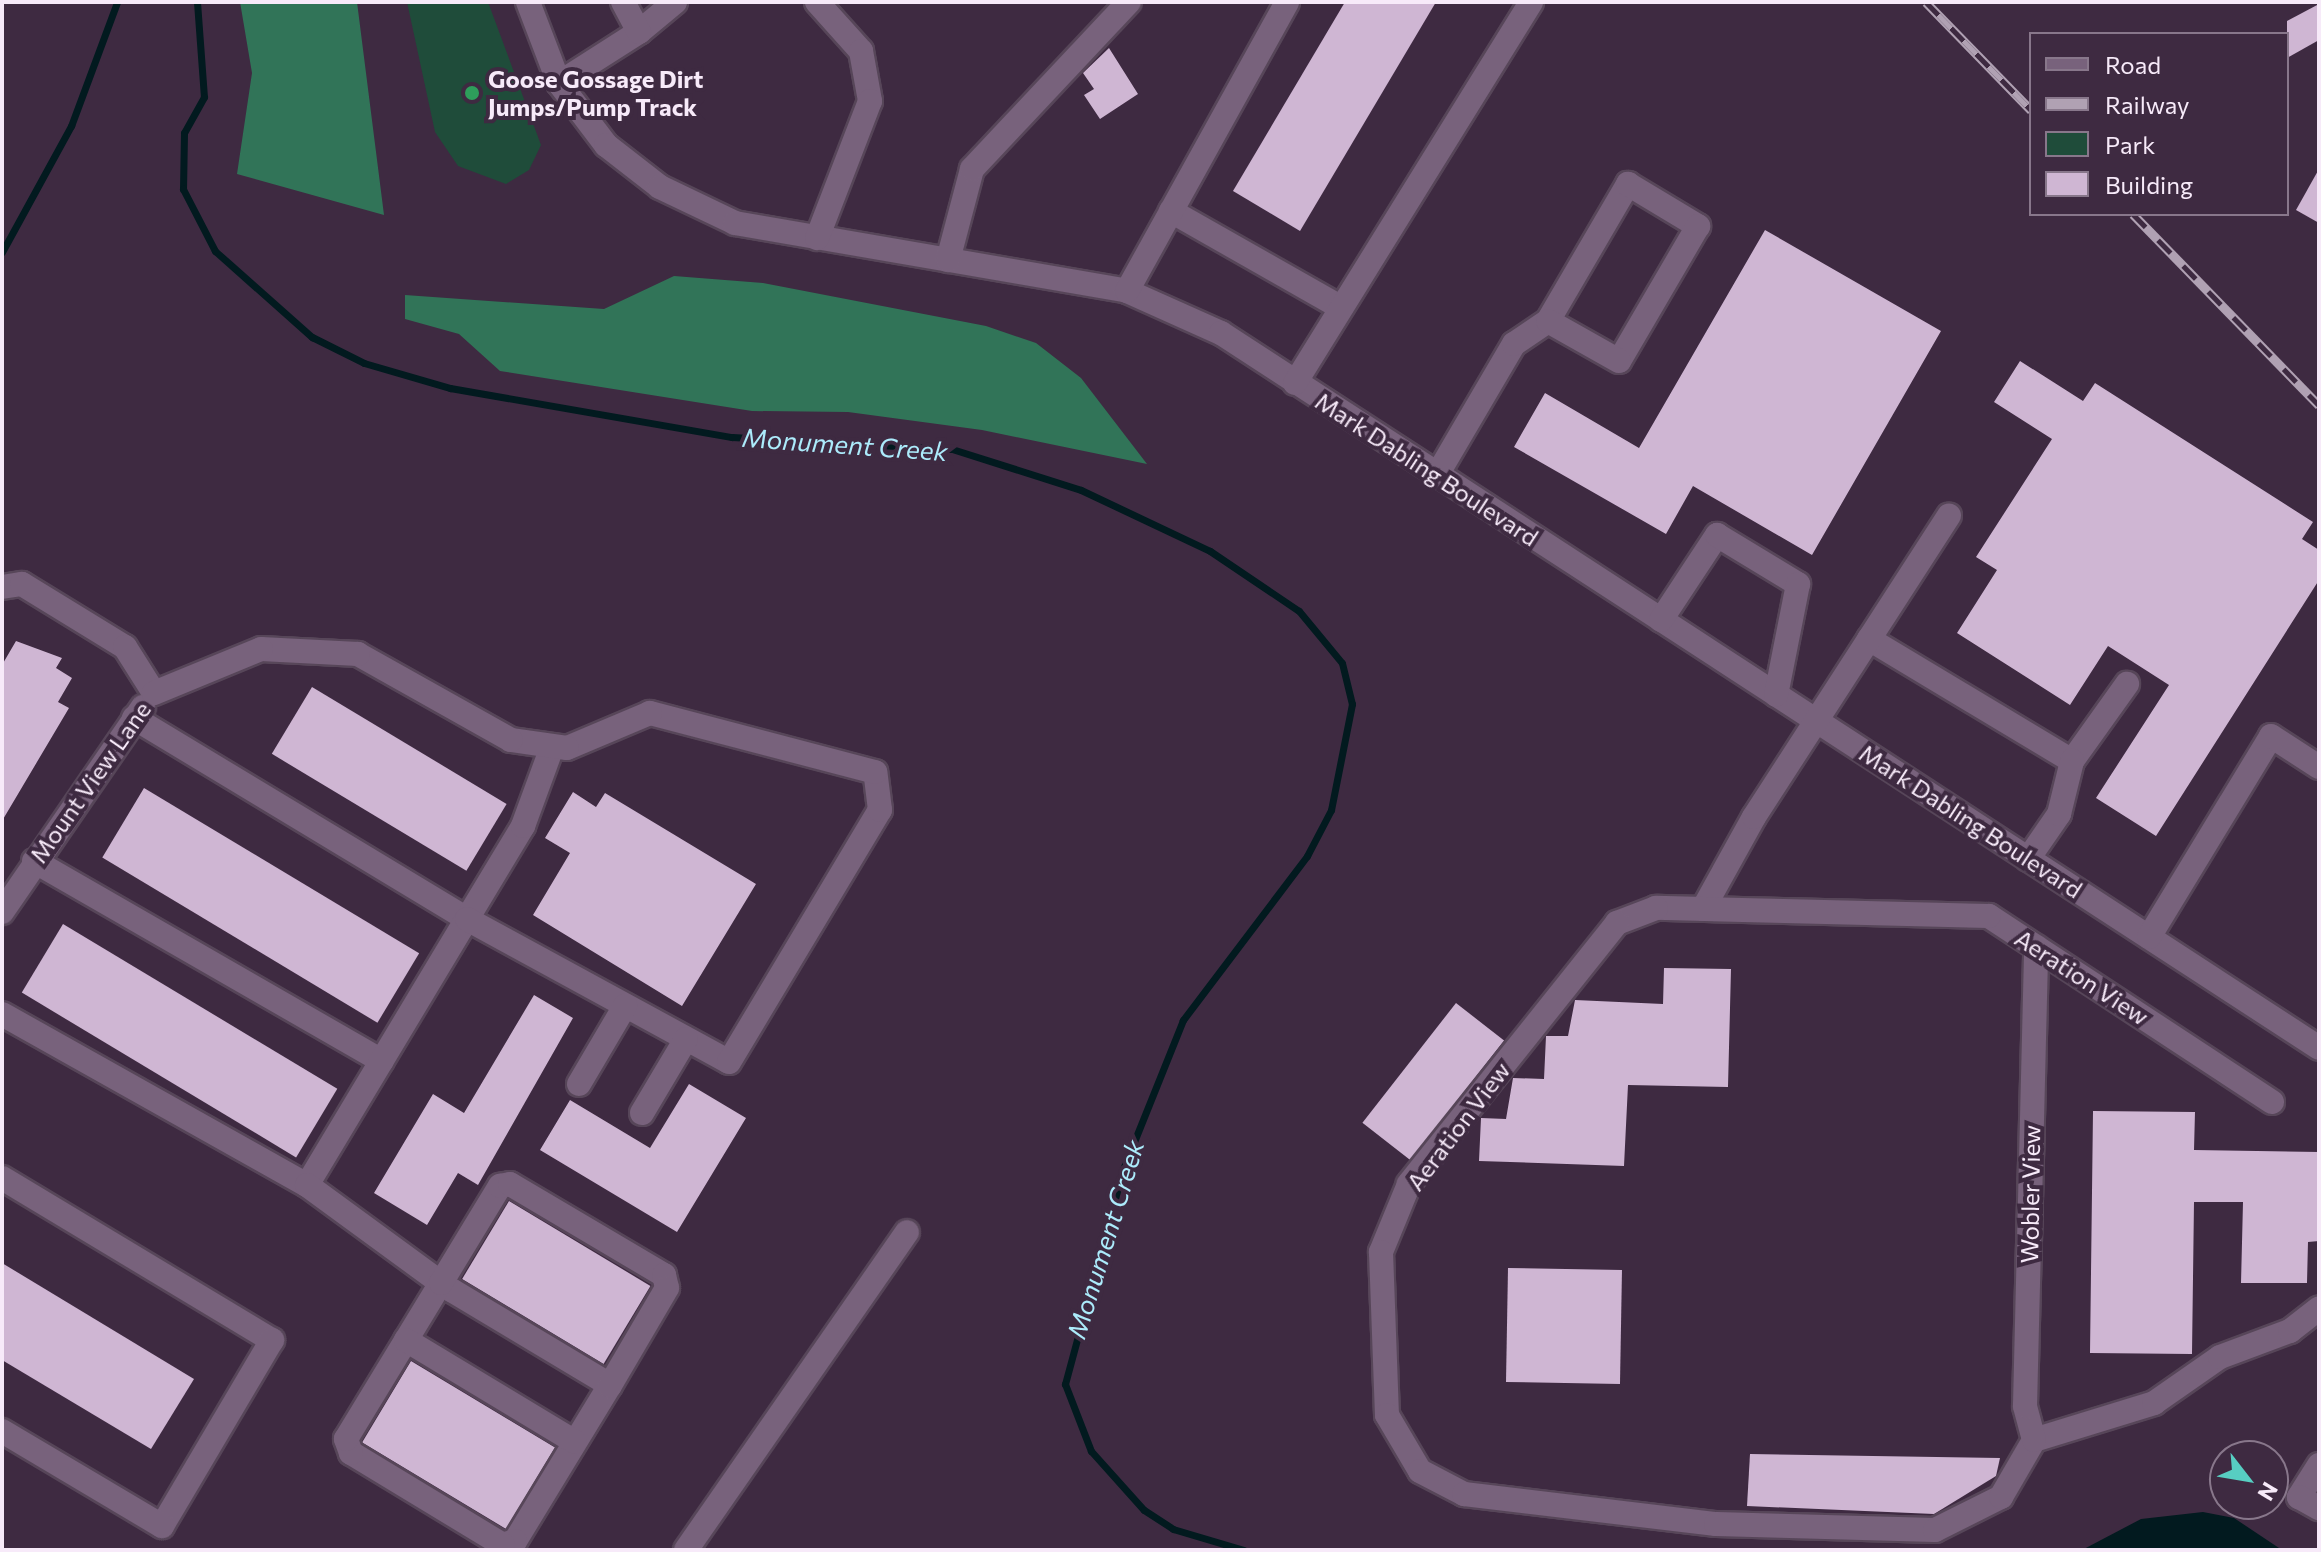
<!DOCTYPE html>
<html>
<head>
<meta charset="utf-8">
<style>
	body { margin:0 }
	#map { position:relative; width:2321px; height:1552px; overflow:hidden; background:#3e2a41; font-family:Commissioner,sans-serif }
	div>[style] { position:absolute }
	.green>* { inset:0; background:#1f4c3a }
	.forest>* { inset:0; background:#317458 }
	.water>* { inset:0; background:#021a1f }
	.stream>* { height:7px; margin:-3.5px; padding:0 3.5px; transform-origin:3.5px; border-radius:3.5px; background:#021a1f }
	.building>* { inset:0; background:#cfb6d3; transform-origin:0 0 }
	.roads { filter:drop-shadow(2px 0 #574659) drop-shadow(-2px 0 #574659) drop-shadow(0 2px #574659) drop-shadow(0 -2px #574659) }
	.minor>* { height:24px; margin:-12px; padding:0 12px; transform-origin:12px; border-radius:12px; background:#78627c }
	.rail>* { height:9px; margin-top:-4.5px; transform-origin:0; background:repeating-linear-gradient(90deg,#3e2a41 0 18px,#b0a1b3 0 36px); box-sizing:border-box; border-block:2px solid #b0a1b3 }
	.dots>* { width:22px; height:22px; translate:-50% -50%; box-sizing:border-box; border:4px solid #3e2a41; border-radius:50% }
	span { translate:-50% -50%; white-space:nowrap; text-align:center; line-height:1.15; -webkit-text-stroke:8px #3e2a41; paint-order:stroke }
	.poi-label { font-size:24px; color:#f7eaf9; font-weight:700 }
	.left { translate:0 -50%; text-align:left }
	.street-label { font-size:24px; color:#f7eaf9 }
	.water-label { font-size:26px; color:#acebfb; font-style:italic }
	.frame { position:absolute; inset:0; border:4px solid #f7eaf9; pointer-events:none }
	.legend { position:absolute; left:2029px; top:32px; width:260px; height:184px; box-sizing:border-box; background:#3e2a41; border:2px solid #88778b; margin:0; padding:10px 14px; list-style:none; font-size:24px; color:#f7eaf9 }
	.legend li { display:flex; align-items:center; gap:16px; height:40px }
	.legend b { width:40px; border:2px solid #88778b }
	.north { position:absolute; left:2209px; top:1440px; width:80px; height:80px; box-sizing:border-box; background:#3e2a41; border:2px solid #88778b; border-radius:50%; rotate:121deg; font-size:22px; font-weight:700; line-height:32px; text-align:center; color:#f7eaf9 }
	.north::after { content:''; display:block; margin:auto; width:28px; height:36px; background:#57cec2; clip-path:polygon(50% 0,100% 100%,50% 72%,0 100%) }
</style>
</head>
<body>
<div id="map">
	<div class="green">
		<div style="clip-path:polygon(407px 2px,488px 2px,541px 145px,529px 170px,506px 184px,458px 166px,435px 132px)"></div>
	</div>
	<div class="forest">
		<div style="clip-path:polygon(240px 2px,357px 2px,384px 215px,237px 174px,252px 73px)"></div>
		<div style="clip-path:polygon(674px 276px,763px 283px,986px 326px,1036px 343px,1081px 378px,1147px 464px,982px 430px,848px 412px,752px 411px,500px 371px,459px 334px,405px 319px,405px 295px,604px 309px)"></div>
	</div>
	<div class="water">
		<div style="clip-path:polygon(2203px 1512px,2234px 1518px,2282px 1550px,2082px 1550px,2141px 1519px)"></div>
	</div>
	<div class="stream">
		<div style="left:197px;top:2px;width:95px;rotate:85.8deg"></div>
		<div style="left:204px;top:97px;width:41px;rotate:119.1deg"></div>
		<div style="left:184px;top:133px;width:56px;rotate:91deg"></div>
		<div style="left:183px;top:189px;width:70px;rotate:62.7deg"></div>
		<div style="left:215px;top:251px;width:130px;rotate:41.6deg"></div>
		<div style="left:312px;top:337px;width:58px;rotate:26.6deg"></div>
		<div style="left:364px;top:363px;width:90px;rotate:16.2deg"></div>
		<div style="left:450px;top:388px;width:286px;rotate:9.9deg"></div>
		<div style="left:732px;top:437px;width:220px;rotate:3.1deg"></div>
		<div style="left:952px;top:449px;width:135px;rotate:17.6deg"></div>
		<div style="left:1081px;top:490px;width:143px;rotate:25.3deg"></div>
		<div style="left:1210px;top:551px;width:107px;rotate:34deg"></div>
		<div style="left:1299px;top:611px;width:67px;rotate:50.4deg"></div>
		<div style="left:1342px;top:663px;width:42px;rotate:76.3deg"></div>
		<div style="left:1352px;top:704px;width:108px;rotate:101.2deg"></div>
		<div style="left:1331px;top:810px;width:52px;rotate:117.6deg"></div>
		<div style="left:1307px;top:856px;width:206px;rotate:127.1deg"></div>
		<div style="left:1183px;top:1020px;width:161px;rotate:111.9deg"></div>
		<div style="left:1123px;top:1169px;width:223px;rotate:105.1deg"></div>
		<div style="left:1065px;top:1384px;width:72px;rotate:68.8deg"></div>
		<div style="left:1091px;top:1451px;width:79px;rotate:48.1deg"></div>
		<div style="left:1144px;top:1510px;width:35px;rotate:33deg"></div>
		<div style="left:1173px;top:1529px;width:74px;rotate:16.5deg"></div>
		<div style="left:2px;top:252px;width:144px;rotate:-61.3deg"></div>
		<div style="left:71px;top:126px;width:132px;rotate:-69.6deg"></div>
	</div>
	<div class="building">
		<div style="clip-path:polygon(1345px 2px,1436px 2px,1300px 231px,1233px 191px)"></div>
		<div style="clip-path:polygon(2319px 4px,2319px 40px,2287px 58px,2287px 21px)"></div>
		<div style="clip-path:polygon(1109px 48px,1138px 94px,1100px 119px,1084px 95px,1094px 89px,1083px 73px)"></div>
		<div style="clip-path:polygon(2319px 169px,2319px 223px,2296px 210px)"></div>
		<div style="clip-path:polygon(1765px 230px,1941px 331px,1812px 555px,1693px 486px,1666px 534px,1514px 447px,1545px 393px,1639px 448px)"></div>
		<div style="clip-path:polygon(2020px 361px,2083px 401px,2095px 383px,2313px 522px,2302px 539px,2319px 550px,2319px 580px,2156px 836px,2096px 798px,2169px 685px,2108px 646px,2070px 705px,1957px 633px,1997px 570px,1976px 557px,2052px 439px,1994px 402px)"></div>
		<div style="clip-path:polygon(16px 641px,62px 658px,56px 668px,72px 678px,58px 702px,69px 708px,2px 821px,2px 665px)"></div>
		<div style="left:312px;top:687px;width:227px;height:78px;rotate:31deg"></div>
		<div style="left:144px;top:788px;width:321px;height:81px;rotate:31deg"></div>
		<div style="clip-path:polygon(573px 792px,596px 807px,605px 793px,756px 884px,682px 1006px,533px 915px,570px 853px,545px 838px)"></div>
		<div style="left:63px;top:924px;width:320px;height:80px;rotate:31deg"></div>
		<div style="clip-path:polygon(1664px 968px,1731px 969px,1728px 1087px,1628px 1085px,1624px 1166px,1479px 1161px,1481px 1118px,1506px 1119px,1513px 1078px,1544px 1079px,1546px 1036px,1568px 1036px,1575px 1000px,1663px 1004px)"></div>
		<div style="clip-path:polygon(534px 995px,573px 1018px,478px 1185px,458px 1173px,427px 1225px,374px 1193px,433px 1094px,464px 1113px)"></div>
		<div style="left:1456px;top:1003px;width:61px;height:152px;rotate:38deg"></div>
		<div style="clip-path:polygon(689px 1084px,746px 1118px,677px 1232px,540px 1150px,570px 1100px,650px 1148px)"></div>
		<div style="clip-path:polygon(2093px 1111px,2195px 1112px,2194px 1150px,2319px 1152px,2319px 1241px,2308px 1242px,2307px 1283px,2241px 1283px,2243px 1202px,2194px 1202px,2192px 1354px,2090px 1353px)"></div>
		<div style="left:509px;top:1201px;width:165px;height:91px;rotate:31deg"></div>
		<div style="clip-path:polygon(2px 1263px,194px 1379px,151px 1449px,2px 1360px)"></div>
		<div style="left:1508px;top:1268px;width:114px;height:114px;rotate:1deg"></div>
		<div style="left:411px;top:1361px;width:168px;height:95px;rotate:31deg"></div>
		<div style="clip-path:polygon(1750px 1454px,2000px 1458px,1996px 1476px,1934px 1514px,1747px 1506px)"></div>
	</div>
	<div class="roads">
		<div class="minor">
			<div style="left:528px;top:2px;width:87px;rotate:69.1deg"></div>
			<div style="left:559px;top:83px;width:78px;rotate:52.8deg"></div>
			<div style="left:606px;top:145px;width:68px;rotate:37.9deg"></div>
			<div style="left:660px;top:187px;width:83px;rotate:25.6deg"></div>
			<div style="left:735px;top:223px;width:398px;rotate:9.8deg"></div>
			<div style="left:1127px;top:291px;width:103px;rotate:24.1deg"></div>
			<div style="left:1221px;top:333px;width:1310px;rotate:33.07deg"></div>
			<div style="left:817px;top:2px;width:66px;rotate:48.1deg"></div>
			<div style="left:861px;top:51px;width:51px;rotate:79.8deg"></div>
			<div style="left:870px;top:101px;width:147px;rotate:111.1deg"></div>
			<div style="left:639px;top:32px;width:47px;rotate:-39.8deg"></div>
			<div style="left:559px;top:83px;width:95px;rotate:-32.5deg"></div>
			<div style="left:639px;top:32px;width:34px;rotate:-118deg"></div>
			<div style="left:1171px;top:211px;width:194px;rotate:29.6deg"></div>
			<div style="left:948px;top:260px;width:94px;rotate:-75.2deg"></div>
			<div style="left:972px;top:169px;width:229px;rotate:-46.8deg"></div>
			<div style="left:1127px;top:291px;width:330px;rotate:-61deg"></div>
			<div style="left:1295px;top:383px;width:448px;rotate:-58.2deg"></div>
			<div style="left:1437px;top:475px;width:152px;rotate:-59.6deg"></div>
			<div style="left:1514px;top:344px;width:41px;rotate:-34.1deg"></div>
			<div style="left:1548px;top:321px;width:159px;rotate:-59.7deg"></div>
			<div style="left:1628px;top:184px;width:82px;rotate:31deg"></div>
			<div style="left:1698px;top:226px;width:156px;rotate:120.3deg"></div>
			<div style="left:1619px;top:361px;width:81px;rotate:-150.6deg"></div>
			<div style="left:2px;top:587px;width:20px;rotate:-9deg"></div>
			<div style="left:22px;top:584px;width:121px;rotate:31.5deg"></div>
			<div style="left:125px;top:647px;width:54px;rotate:57.8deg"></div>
			<div style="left:1661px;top:620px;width:102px;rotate:-56.6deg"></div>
			<div style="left:1717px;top:535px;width:95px;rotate:31.2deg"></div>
			<div style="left:1798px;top:584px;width:113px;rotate:101.2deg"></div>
			<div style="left:1869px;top:639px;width:237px;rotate:31deg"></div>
			<div style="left:2072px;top:761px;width:95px;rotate:-54.5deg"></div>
			<div style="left:134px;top:718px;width:389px;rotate:31.1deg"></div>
			<div style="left:467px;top:919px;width:109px;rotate:-58.9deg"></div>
			<div style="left:523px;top:826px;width:81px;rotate:-69.8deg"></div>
			<div style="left:2028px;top:859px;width:55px;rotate:-55.4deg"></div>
			<div style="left:2059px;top:814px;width:55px;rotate:-76.2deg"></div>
			<div style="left:34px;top:861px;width:401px;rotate:29.9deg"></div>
			<div style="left:1703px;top:909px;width:105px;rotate:-61deg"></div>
			<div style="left:1754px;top:817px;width:359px;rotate:-57.1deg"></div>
			<div style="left:2px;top:912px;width:249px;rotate:-55.5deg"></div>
			<div style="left:2149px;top:937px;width:235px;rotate:-58.7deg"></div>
			<div style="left:2271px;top:736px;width:57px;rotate:32.9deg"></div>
			<div style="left:2px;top:1014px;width:350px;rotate:29.3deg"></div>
			<div style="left:307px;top:1185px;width:310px;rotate:-59deg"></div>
			<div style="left:467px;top:919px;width:298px;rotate:28.6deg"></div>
			<div style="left:729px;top:1062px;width:294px;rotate:-59.1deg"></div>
			<div style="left:880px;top:810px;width:38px;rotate:-97deg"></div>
			<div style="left:875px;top:772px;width:233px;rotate:-165.3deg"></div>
			<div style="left:650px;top:713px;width:90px;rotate:157.1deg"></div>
			<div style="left:567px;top:748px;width:57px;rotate:-171.9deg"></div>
			<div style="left:511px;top:740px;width:176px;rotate:-150.7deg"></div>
			<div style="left:358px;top:654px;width:97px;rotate:-177deg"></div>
			<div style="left:261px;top:649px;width:116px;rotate:157.6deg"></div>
			<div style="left:579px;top:1084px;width:91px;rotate:-59.5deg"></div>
			<div style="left:2272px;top:1102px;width:339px;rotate:-146.7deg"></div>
			<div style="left:1989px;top:916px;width:333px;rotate:-178.6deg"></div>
			<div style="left:1656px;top:908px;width:42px;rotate:159deg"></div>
			<div style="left:1617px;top:923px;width:334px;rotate:128.6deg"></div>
			<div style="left:1409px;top:1184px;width:74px;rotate:112.4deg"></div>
			<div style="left:1381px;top:1252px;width:163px;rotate:87.9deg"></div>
			<div style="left:1387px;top:1415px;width:65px;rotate:59.5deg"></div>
			<div style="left:1420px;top:1471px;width:50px;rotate:27.6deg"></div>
			<div style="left:1464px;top:1494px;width:254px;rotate:6.8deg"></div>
			<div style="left:1716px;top:1524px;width:219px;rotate:1.6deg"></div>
			<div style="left:1935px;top:1530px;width:74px;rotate:-26.6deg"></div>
			<div style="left:2001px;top:1497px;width:66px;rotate:-59.9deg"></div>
			<div style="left:2034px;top:1440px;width:126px;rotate:-17.1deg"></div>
			<div style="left:2154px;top:1403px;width:80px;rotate:-34.9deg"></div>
			<div style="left:2220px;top:1357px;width:75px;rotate:-20.4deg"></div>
			<div style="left:2290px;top:1331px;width:37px;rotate:-38deg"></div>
			<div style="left:642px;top:1113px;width:86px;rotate:-59.3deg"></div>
			<div style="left:2px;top:1178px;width:315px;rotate:31deg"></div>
			<div style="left:272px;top:1340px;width:216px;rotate:120.6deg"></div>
			<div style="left:162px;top:1526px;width:186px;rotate:-149.3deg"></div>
			<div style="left:307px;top:1185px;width:166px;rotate:36.2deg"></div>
			<div style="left:441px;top:1283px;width:14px;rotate:34deg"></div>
			<div style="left:453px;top:1291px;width:183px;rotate:30.9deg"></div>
			<div style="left:610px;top:1385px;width:183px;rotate:121.3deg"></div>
			<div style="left:515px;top:1541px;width:13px;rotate:162deg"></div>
			<div style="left:503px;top:1545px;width:178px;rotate:-148.8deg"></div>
			<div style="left:351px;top:1453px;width:15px;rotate:-110deg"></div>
			<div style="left:346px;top:1439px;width:183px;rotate:-58.7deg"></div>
			<div style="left:441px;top:1283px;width:114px;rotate:-58.7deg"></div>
			<div style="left:500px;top:1186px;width:10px;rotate:-11deg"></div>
			<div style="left:510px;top:1184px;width:179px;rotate:30.6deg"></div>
			<div style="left:664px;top:1275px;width:13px;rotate:77deg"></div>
			<div style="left:667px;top:1288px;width:113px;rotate:120.4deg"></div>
			<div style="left:406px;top:1340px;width:197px;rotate:31.1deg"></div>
			<div style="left:2034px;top:1440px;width:35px;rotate:-105deg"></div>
			<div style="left:2025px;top:1406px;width:459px;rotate:-88.6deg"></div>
			<div style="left:2319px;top:1465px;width:38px;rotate:122deg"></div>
			<div style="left:2299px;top:1497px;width:23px;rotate:29deg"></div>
			<div style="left:686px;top:1550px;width:387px;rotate:-55.2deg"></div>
		</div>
	</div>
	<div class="rail">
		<div style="left:1926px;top:2px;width:151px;rotate:45.8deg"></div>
		<div style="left:2133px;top:214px;width:267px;rotate:45.8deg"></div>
	</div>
	<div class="dots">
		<div style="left:472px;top:93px;background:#2e9e5b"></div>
	</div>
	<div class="poi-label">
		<span class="left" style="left:488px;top:93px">Goose Gossage Dirt<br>Jumps/Pump Track</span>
	</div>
	<div class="street-label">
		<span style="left:1427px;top:469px;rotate:33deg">Mark Dabling Boulevard</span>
		<span style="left:90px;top:782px;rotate:-55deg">Mount View Lane</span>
		<span style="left:1971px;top:821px;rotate:33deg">Mark Dabling Boulevard</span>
		<span style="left:2082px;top:977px;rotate:33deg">Aeration View</span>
		<span style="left:1458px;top:1126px;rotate:-53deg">Aeration View</span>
		<span style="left:2030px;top:1194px;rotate:-89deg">Wobler View</span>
	</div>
	<div class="water-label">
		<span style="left:845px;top:444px;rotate:4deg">Monument Creek</span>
		<span style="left:1105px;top:1239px;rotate:-73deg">Monument Creek</span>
	</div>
	<div class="frame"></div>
	<ul class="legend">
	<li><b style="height:10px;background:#78627c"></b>Road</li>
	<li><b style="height:10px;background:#b0a1b3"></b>Railway</li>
	<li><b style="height:22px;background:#1f4c3a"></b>Park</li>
	<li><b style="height:22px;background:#cfb6d3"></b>Building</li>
	</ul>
	<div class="north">N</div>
</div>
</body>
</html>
